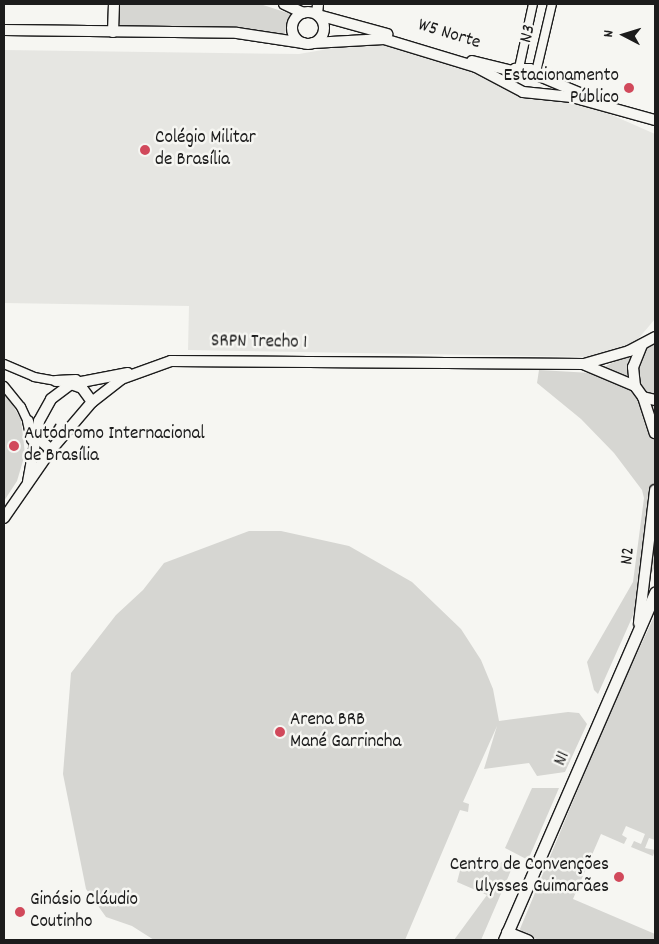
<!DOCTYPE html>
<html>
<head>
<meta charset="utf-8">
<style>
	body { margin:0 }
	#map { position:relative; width:659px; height:944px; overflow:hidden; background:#f6f6f2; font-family:Dekko,sans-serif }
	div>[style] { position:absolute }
	.built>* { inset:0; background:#e6e6e2 }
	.green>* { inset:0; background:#d6d6d2 }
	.roads { filter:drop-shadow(1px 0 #1c1c1c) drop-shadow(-1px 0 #1c1c1c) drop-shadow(0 1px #1c1c1c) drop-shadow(0 -1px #1c1c1c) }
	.minor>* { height:8px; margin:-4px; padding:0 4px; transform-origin:4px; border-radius:4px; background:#f6f6f2 }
	.major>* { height:10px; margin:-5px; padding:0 5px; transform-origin:5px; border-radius:5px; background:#f6f6f2 }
	.major>.ring { margin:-5px; padding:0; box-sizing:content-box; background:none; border:10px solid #f6f6f2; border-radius:50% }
	.highway>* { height:11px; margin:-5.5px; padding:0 5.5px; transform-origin:5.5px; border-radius:5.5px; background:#f6f6f2 }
	.dots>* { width:14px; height:14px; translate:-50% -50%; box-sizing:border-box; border:2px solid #f6f6f2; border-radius:50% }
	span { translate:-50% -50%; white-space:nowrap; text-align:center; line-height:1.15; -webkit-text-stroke:5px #f6f6f2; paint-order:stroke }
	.street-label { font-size:19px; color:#1c1c1c }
	.poi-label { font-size:19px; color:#1c1c1c }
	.right { translate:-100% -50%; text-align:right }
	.left { translate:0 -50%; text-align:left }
	.frame { position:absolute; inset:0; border:5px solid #1c1c1c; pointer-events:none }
	.north { position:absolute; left:599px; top:10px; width:50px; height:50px; -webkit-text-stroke:4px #f6f6f2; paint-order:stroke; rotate:275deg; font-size:14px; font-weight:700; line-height:20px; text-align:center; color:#1c1c1c }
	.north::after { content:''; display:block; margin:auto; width:18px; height:22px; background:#1c1c1c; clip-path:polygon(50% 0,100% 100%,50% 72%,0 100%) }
</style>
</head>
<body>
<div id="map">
	<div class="built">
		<div style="clip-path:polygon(363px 43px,392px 46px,466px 70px,522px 96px,572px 102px,605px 112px,655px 134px,655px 319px,633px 345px,589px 357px,188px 350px,189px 306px,4px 303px,4px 50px,299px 54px)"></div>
	</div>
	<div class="green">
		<div style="clip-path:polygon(118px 4px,260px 4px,294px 15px,285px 32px,286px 40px,120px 27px)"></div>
		<div style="clip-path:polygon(655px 337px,655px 566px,598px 694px,594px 690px,587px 662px,633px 582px,644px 498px,642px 490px,614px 453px,581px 419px,537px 383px,539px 370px,591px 373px,637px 351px)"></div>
		<div style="clip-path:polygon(4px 391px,21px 419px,25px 454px,17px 481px,4px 501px)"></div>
		<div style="clip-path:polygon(249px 531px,281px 531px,349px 546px,412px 582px,461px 629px,481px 660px,493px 689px,499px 721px,568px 712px,579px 713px,587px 724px,565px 772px,537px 776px,529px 763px,484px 769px,497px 726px,463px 802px,469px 804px,468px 812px,460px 810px,405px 940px,154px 940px,132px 926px,106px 917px,86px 889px,63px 774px,71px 673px,116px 615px,143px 590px,164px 563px)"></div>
		<div style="clip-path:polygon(655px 615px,655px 840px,649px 838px,645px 848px,655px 850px,653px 856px,631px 847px,634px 841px,641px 844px,645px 834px,626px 826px,622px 835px,627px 838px,624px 844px,601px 834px,573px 899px,655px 934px,655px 940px,539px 940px,522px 933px,520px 929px,615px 700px)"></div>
		<div style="clip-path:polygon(532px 788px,559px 788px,528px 860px,505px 848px)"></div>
		<div style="clip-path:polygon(463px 859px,489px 872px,502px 862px,512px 868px,481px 940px,454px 940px,487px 895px,457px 882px)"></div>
	</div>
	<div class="roads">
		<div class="minor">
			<div style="left:519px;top:68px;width:66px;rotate:-77.7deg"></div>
			<div style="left:536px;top:72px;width:70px;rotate:-76.8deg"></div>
			<div style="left:4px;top:364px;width:33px;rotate:23deg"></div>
			<div style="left:34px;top:377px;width:27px;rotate:10deg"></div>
			<div style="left:4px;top:386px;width:27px;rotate:51deg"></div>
			<div style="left:21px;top:407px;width:21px;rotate:65deg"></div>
		</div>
		<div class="major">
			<div style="left:284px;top:4px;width:21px;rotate:25deg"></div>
			<div class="ring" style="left:292px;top:12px;width:22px;height:22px"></div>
			<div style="left:317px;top:14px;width:10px;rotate:-84deg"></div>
			<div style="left:318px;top:15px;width:72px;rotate:15.4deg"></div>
			<div style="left:4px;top:30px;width:233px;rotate:0.7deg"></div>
			<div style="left:237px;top:33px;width:67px;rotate:8.6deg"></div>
			<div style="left:113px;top:32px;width:28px;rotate:-88deg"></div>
			<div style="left:313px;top:43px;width:71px;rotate:-3.2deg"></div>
			<div style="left:384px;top:39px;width:96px;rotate:16.9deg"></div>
			<div style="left:476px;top:67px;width:53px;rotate:28deg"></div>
			<div style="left:523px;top:92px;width:49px;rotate:5.8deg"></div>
			<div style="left:572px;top:97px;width:86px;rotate:15.5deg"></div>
			<div style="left:472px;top:61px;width:41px;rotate:14deg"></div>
			<div style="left:510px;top:76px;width:9px;rotate:-54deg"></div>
			<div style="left:515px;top:69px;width:15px"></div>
			<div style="left:530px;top:69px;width:11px;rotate:38deg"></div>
			<div style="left:539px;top:76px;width:47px;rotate:22.7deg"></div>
			<div style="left:642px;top:345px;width:24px;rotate:112deg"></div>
			<div style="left:633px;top:367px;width:19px;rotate:84deg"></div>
			<div style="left:635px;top:386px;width:14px;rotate:54deg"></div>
			<div style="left:643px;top:397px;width:12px;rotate:14deg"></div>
			<div style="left:585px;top:365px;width:54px;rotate:22.8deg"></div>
			<div style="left:56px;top:381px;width:20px;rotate:-3deg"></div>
			<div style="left:71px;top:384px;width:12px;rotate:20deg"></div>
			<div style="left:82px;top:388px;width:17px;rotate:54deg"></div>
			<div style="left:643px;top:397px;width:38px;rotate:72deg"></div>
			<div style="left:28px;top:421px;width:19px;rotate:78deg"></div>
			<div style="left:35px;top:435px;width:22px;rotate:43deg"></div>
			<div style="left:28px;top:482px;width:62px;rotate:-79.8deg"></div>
			<div style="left:39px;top:421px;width:25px;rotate:-61deg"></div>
			<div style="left:51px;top:399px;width:25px;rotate:-37deg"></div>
			<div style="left:71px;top:384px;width:58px;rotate:-10.9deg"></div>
			<div style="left:4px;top:518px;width:83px;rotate:-55.3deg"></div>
			<div style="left:51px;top:450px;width:63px;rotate:-49.5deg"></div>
			<div style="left:92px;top:402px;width:37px;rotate:-38deg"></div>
			<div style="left:121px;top:379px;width:53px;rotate:-19.8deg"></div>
			<div style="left:171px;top:361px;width:413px;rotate:0.4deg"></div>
			<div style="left:584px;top:364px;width:47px;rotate:-16.1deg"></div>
			<div style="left:629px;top:351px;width:30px;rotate:-28deg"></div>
			<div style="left:639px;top:623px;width:134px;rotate:-83.1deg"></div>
		</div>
		<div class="highway">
			<div style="left:507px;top:932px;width:22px;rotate:22deg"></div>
			<div style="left:504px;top:940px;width:379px;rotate:-66.5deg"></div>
		</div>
	</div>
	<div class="dots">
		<div style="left:629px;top:88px;background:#d1495b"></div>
		<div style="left:145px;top:150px;background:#d1495b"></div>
		<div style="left:14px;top:446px;background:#d1495b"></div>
		<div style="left:280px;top:732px;background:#d1495b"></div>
		<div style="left:619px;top:877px;background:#d1495b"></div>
		<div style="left:20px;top:912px;background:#d1495b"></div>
	</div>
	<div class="street-label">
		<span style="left:529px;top:34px;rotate:-76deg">N3</span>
		<span style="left:449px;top:35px;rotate:17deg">W5 Norte</span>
		<span style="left:259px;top:343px;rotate:1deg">SRPN Trecho 1</span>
		<span style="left:629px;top:556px;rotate:-83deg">N2</span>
		<span style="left:563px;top:759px;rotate:-67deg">N1</span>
	</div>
	<div class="poi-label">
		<span class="right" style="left:619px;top:88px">Estacionamento<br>Público</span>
		<span class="left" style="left:155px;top:150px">Colégio Militar<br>de Brasília</span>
		<span class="left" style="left:24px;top:446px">Autódromo Internacional<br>de Brasília</span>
		<span class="left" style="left:290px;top:732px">Arena BRB<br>Mané Garrincha</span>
		<span class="right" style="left:609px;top:877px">Centro de Convenções<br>Ulysses Guimarães</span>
		<span class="left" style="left:30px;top:912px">Ginásio Cláudio<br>Coutinho</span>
	</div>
	<div class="frame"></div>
	<div class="north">N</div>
</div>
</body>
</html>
